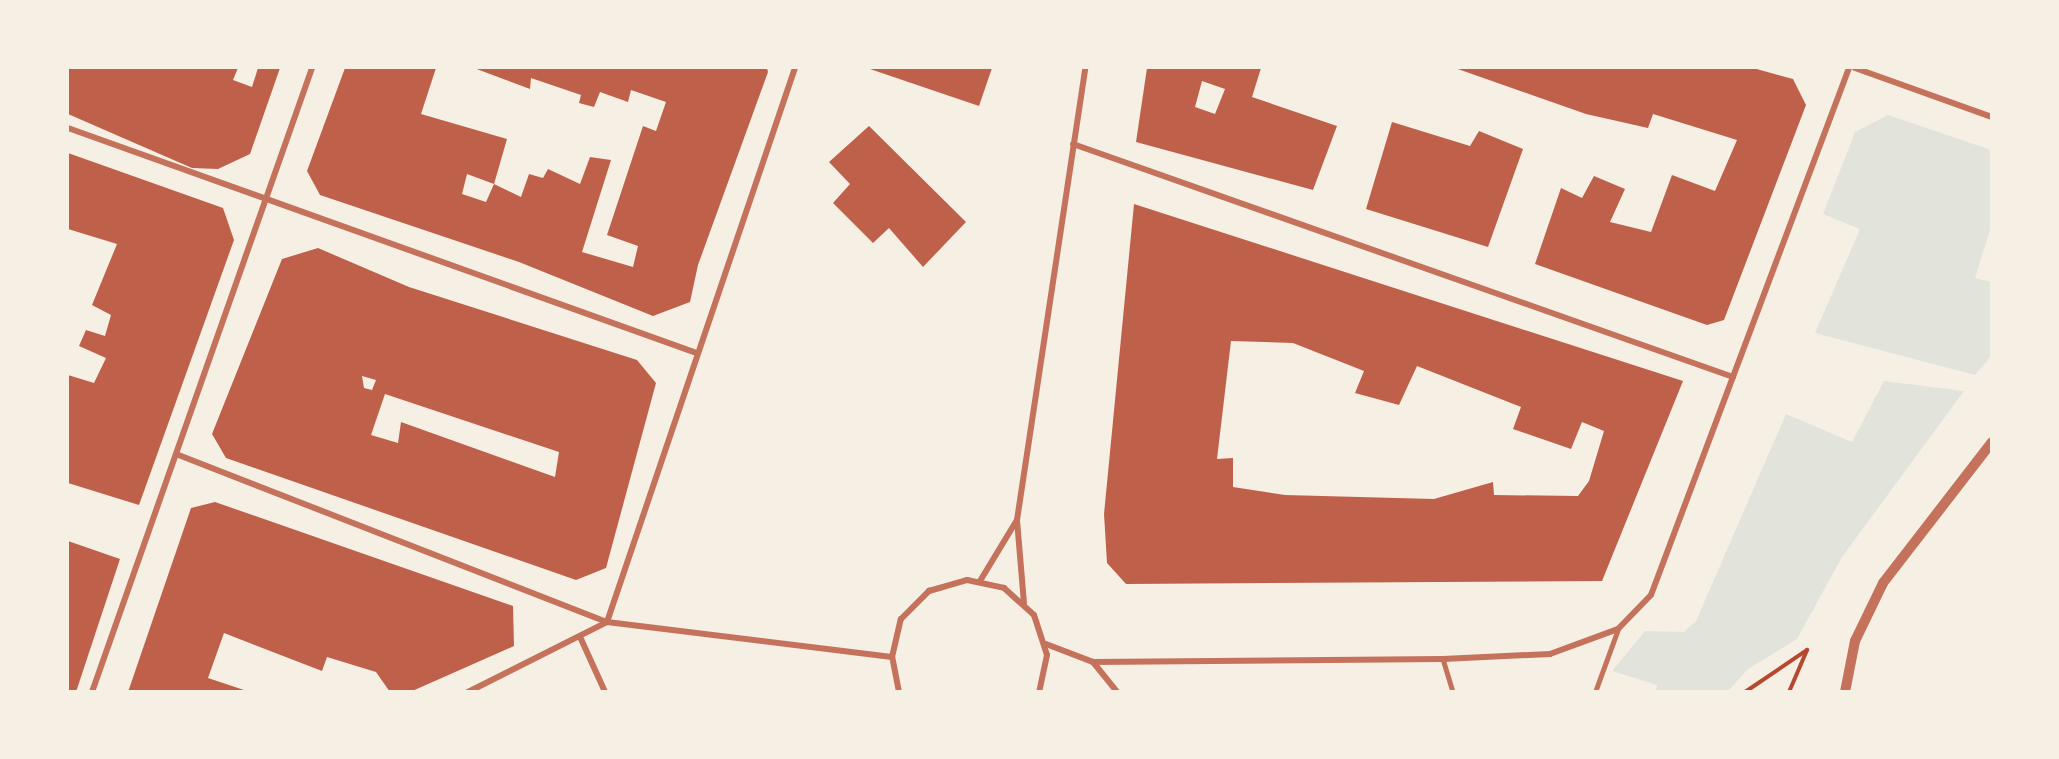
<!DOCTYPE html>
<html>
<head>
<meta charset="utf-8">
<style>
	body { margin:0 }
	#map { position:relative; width:2059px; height:759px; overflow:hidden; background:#f6efe4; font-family:Figtree,sans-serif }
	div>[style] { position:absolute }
	.green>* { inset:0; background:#e2e4dc }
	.building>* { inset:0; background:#bf614a }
	.path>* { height:4px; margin:-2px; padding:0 2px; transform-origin:2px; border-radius:2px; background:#b5482f }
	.service>* { height:4.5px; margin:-2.25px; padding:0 2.25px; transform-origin:2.25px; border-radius:2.25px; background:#c5725c }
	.minor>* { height:6px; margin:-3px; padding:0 3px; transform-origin:3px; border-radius:3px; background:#c5725c }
	.tertiary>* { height:10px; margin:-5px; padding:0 5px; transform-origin:5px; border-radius:5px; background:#c5725c }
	span { translate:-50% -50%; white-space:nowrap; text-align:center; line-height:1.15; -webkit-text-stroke:5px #f6efe4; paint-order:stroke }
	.frame { position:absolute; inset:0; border:69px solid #f6efe4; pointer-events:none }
</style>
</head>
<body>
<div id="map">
	<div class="green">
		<div style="clip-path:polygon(1888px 115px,1991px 150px,1991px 227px,1975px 278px,1991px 282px,1991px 356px,1975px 375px,1815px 333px,1860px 229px,1823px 214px,1855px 132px)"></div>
		<div style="clip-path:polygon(1884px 381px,1964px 391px,1842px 557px,1797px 639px,1748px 669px,1728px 691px,1656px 691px,1657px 685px,1612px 671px,1645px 631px,1684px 632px,1696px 621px,1786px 414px,1852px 442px)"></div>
	</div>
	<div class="building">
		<div style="clip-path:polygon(68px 68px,238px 68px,233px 80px,252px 87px,258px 68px,280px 68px,250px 154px,218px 169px,192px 168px,68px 114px)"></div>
		<div style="clip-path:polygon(345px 68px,436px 68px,421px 114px,507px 139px,494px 184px,467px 174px,462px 194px,486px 202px,494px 184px,521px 197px,529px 174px,543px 178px,548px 169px,580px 184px,590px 157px,611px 160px,582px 252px,633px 267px,638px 246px,607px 235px,643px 126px,656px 131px,666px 102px,631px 90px,628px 102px,600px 92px,594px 107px,579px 103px,581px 95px,531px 78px,530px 89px,474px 68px,767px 68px,768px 72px,698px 265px,690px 302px,653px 316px,519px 262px,320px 195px,307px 171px)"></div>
		<div style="clip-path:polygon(867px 68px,992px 68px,979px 106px)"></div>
		<div style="clip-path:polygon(evenodd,1147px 68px,1261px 68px,1252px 97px,1337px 126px,1313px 190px,1136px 142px,1147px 68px,1202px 81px,1225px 89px,1215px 114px,1195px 107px,1202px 81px)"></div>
		<div style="clip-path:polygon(1455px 68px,1753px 68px,1793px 79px,1806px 105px,1724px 320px,1707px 325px,1535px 264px,1561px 188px,1582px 198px,1594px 176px,1625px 189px,1610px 222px,1651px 232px,1672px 175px,1715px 191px,1737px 140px,1653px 114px,1648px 128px,1586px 114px)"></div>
		<div style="clip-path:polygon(1392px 122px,1470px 146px,1479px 131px,1523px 149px,1488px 247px,1366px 209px)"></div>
		<div style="clip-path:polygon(869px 126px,966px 222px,923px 267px,889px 228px,873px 243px,833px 203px,850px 184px,829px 162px)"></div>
		<div style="clip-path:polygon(68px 153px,223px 208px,234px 240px,139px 505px,68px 483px,68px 375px,94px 383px,106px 358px,79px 346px,86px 330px,105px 336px,111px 315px,92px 305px,117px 244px,68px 229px)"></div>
		<div style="clip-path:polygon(evenodd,1134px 204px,1683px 381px,1602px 581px,1126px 584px,1107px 563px,1104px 514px,1134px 204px,1231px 341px,1293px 343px,1364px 371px,1355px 393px,1399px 405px,1417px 366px,1521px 407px,1513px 429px,1571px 449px,1582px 422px,1604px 431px,1589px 481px,1578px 496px,1494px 495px,1493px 482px,1434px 499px,1285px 495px,1233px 487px,1233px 458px,1217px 459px,1231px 341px)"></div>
		<div style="clip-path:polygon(evenodd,318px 248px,409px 287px,637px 360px,656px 383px,606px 568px,576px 580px,226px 458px,212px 434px,282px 259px,318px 248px,362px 376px,376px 380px,372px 390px,364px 388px,362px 376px,318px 248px,385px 394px,559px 452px,555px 477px,401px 422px,398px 443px,371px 435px,385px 394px)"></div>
		<div style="clip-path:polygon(215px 502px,513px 606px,514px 646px,410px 692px,390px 692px,376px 672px,327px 657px,322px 671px,224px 633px,208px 678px,250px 692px,128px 692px,191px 508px)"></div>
		<div style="clip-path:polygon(68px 541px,120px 559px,76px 692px,68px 692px)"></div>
	</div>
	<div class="path">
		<div style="left:1745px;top:692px;width:75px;rotate:-34.1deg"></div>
		<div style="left:1789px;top:692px;width:46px;rotate:-66.8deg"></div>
	</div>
	<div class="service">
		<div style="left:1443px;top:659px;width:34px;rotate:73deg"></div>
		<div style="left:1595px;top:692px;width:67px;rotate:-69.9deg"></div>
	</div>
	<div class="minor">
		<div style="left:1855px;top:68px;width:145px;rotate:19.7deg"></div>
		<div style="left:68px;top:128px;width:665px;rotate:19.69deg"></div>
		<div style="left:1073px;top:144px;width:700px;rotate:19.44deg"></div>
		<div style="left:176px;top:454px;width:463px;rotate:21.3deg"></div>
		<div style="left:607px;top:622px;width:585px;rotate:-71.26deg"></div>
		<div style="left:1017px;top:520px;width:83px;rotate:85.2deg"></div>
		<div style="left:980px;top:581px;width:71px;rotate:-58.8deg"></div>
		<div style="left:1017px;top:520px;width:457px;rotate:-81.4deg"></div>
		<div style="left:581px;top:639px;width:58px;rotate:65.6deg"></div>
		<div style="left:1046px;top:644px;width:50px;rotate:21deg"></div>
		<div style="left:1093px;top:662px;width:350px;rotate:-0.5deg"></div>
		<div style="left:1443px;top:659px;width:107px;rotate:-2.7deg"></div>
		<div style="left:1550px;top:654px;width:72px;rotate:-20.2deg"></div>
		<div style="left:1618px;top:629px;width:47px;rotate:-45.9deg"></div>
		<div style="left:1651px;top:595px;width:563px;rotate:-69.41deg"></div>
		<div style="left:1093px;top:662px;width:38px;rotate:51deg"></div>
		<div style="left:92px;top:692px;width:662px;rotate:-70.58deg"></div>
		<div style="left:468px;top:692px;width:156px;rotate:-26.7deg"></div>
		<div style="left:607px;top:622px;width:287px;rotate:7deg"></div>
		<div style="left:899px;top:692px;width:36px;rotate:-101deg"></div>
		<div style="left:892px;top:657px;width:39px;rotate:-77deg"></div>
		<div style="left:901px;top:619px;width:40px;rotate:-45deg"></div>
		<div style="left:929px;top:591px;width:40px;rotate:-16deg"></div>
		<div style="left:967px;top:580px;width:38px;rotate:12deg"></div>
		<div style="left:1004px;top:588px;width:40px;rotate:42deg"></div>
		<div style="left:1034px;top:615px;width:42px;rotate:72deg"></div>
		<div style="left:1047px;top:655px;width:38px;rotate:102deg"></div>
	</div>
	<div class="tertiary">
		<div style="left:1845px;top:692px;width:52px;rotate:-78.9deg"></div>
		<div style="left:1855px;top:641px;width:64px;rotate:-64.2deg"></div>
		<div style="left:1883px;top:583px;width:178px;rotate:-52.3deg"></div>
	</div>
	<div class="frame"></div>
</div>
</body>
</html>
